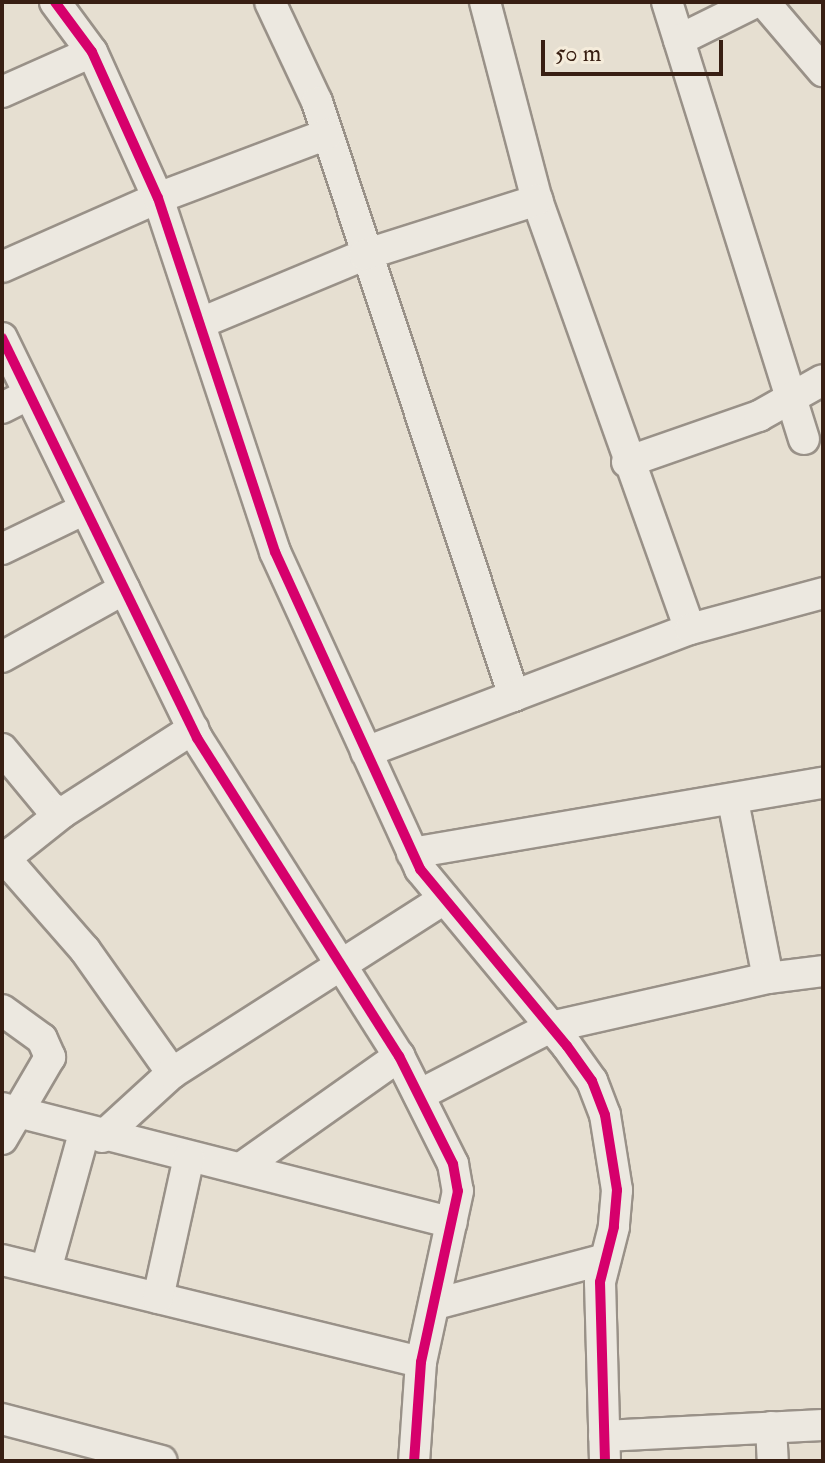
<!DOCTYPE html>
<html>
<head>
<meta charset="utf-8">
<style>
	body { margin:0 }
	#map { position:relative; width:825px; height:1463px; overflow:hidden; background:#e6dfd1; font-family:"IM FELL Double Pica",serif }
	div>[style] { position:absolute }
	.roads { filter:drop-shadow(2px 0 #999188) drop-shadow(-2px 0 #999188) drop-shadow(0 2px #999188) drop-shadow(0 -2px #999188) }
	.minor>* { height:30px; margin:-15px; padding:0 15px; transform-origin:15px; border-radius:15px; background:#ece8e0 }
	.cycleway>* { height:10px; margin:-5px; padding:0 5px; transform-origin:5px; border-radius:5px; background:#d6006c }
	span { translate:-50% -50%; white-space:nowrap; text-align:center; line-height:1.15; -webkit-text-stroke:7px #f5ecdb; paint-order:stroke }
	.frame { position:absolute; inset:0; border:4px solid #381f13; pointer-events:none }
	.scale { position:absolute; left:541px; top:40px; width:182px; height:36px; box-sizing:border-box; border:4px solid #381f13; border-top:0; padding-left:10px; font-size:24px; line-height:28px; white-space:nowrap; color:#381f13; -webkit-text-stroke:6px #f5ecdb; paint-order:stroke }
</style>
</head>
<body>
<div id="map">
	<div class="roads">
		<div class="minor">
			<div style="left:55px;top:2px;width:62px;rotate:53.5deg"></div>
			<div style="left:92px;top:52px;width:160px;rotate:65.7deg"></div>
			<div style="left:158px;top:198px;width:373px;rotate:71.7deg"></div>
			<div style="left:275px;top:552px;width:349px;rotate:65.4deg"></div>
			<div style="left:420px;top:869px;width:230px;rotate:50.3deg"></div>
			<div style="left:567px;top:1046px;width:43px;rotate:54.5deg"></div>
			<div style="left:592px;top:1081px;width:36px;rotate:69deg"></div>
			<div style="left:605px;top:1115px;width:76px;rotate:80.9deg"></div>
			<div style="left:617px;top:1190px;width:37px;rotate:95deg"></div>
			<div style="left:614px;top:1227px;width:57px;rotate:104.3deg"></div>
			<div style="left:600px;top:1282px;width:179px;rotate:88.4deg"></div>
			<div style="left:270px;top:2px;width:110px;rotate:64.8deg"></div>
			<div style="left:317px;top:102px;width:626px;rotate:71.65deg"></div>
			<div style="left:485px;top:2px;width:205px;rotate:75.3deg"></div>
			<div style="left:537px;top:200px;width:455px;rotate:70.4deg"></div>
			<div style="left:667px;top:2px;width:458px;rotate:72.6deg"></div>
			<div style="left:764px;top:2px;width:91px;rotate:49.5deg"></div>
			<div style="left:679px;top:40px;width:86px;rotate:-26.3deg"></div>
			<div style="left:2px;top:92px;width:98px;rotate:-24deg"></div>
			<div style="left:2px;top:267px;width:171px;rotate:-23.9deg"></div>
			<div style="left:158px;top:198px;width:181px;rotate:-20.7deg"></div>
			<div style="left:203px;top:322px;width:174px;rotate:-22.6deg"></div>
			<div style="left:364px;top:255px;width:182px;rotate:-17.6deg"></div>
			<div style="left:2px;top:338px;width:445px;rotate:64deg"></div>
			<div style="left:197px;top:738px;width:377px;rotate:57.6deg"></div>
			<div style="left:399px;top:1056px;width:121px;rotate:63.4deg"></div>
			<div style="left:453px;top:1164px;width:27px;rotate:80deg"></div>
			<div style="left:458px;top:1191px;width:175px;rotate:102.2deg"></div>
			<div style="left:421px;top:1362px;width:99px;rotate:94deg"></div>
			<div style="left:2px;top:408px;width:30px;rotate:-27deg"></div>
			<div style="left:627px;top:462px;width:140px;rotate:-19.2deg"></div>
			<div style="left:759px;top:416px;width:73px;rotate:-29.4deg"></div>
			<div style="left:2px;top:549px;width:92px;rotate:-25.7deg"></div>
			<div style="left:2px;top:657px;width:140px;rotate:-29.1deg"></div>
			<div style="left:2px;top:749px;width:75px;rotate:50.4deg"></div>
			<div style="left:50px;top:807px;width:13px;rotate:27deg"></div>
			<div style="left:62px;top:813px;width:156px;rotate:-32.7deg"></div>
			<div style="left:366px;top:752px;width:347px;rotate:-20.8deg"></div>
			<div style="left:690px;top:629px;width:138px;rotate:-15.1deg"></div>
			<div style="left:733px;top:801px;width:180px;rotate:78.8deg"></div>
			<div style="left:62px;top:813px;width:61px;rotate:141.6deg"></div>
			<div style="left:14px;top:851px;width:13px;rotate:119deg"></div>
			<div style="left:8px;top:862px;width:117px;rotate:48.8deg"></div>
			<div style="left:85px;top:950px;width:151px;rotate:54.7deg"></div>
			<div style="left:412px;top:853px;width:417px;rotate:-9.7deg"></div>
			<div style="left:2px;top:1010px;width:49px;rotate:35.9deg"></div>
			<div style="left:42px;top:1039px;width:20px;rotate:66deg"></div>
			<div style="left:50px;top:1057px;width:95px;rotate:120.3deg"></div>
			<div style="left:419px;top:1095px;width:148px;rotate:-27.3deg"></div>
			<div style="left:551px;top:1027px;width:222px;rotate:-12.7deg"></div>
			<div style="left:768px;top:978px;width:55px;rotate:-7.3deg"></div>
			<div style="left:2px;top:1108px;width:464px;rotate:14.3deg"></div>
			<div style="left:102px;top:1137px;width:95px;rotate:-42.4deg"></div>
			<div style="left:172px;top:1073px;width:323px;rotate:-32.6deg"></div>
			<div style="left:241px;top:1168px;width:194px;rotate:-35.3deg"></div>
			<div style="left:2px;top:1260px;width:431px;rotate:13.7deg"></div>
			<div style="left:46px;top:1270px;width:142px;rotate:-74.5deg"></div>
			<div style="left:158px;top:1298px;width:144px;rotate:-77.6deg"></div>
			<div style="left:436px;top:1304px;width:175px;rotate:-14.9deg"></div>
			<div style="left:2px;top:1419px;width:165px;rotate:14.7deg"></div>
			<div style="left:771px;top:1427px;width:34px;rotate:87deg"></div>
			<div style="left:604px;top:1436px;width:219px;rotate:-2.9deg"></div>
		</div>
	</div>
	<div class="cycleway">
		<div style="left:55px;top:2px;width:62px;rotate:53.5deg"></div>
		<div style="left:92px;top:52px;width:160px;rotate:65.7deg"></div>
		<div style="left:158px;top:198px;width:373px;rotate:71.7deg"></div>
		<div style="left:275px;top:552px;width:349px;rotate:65.4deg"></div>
		<div style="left:420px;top:869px;width:230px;rotate:50.3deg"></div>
		<div style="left:567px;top:1046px;width:43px;rotate:54.5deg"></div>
		<div style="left:592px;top:1081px;width:36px;rotate:69deg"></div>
		<div style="left:605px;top:1115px;width:76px;rotate:80.9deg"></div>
		<div style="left:617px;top:1190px;width:37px;rotate:95deg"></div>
		<div style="left:614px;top:1227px;width:57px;rotate:104.3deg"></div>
		<div style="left:600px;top:1282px;width:179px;rotate:88.4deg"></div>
		<div style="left:2px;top:338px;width:445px;rotate:64deg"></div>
		<div style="left:197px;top:738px;width:377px;rotate:57.6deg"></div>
		<div style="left:399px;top:1056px;width:121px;rotate:63.4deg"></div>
		<div style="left:453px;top:1164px;width:27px;rotate:80deg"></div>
		<div style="left:458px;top:1191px;width:175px;rotate:102.2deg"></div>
		<div style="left:421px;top:1362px;width:99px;rotate:94deg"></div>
	</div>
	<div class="frame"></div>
	<div class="scale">50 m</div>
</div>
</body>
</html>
